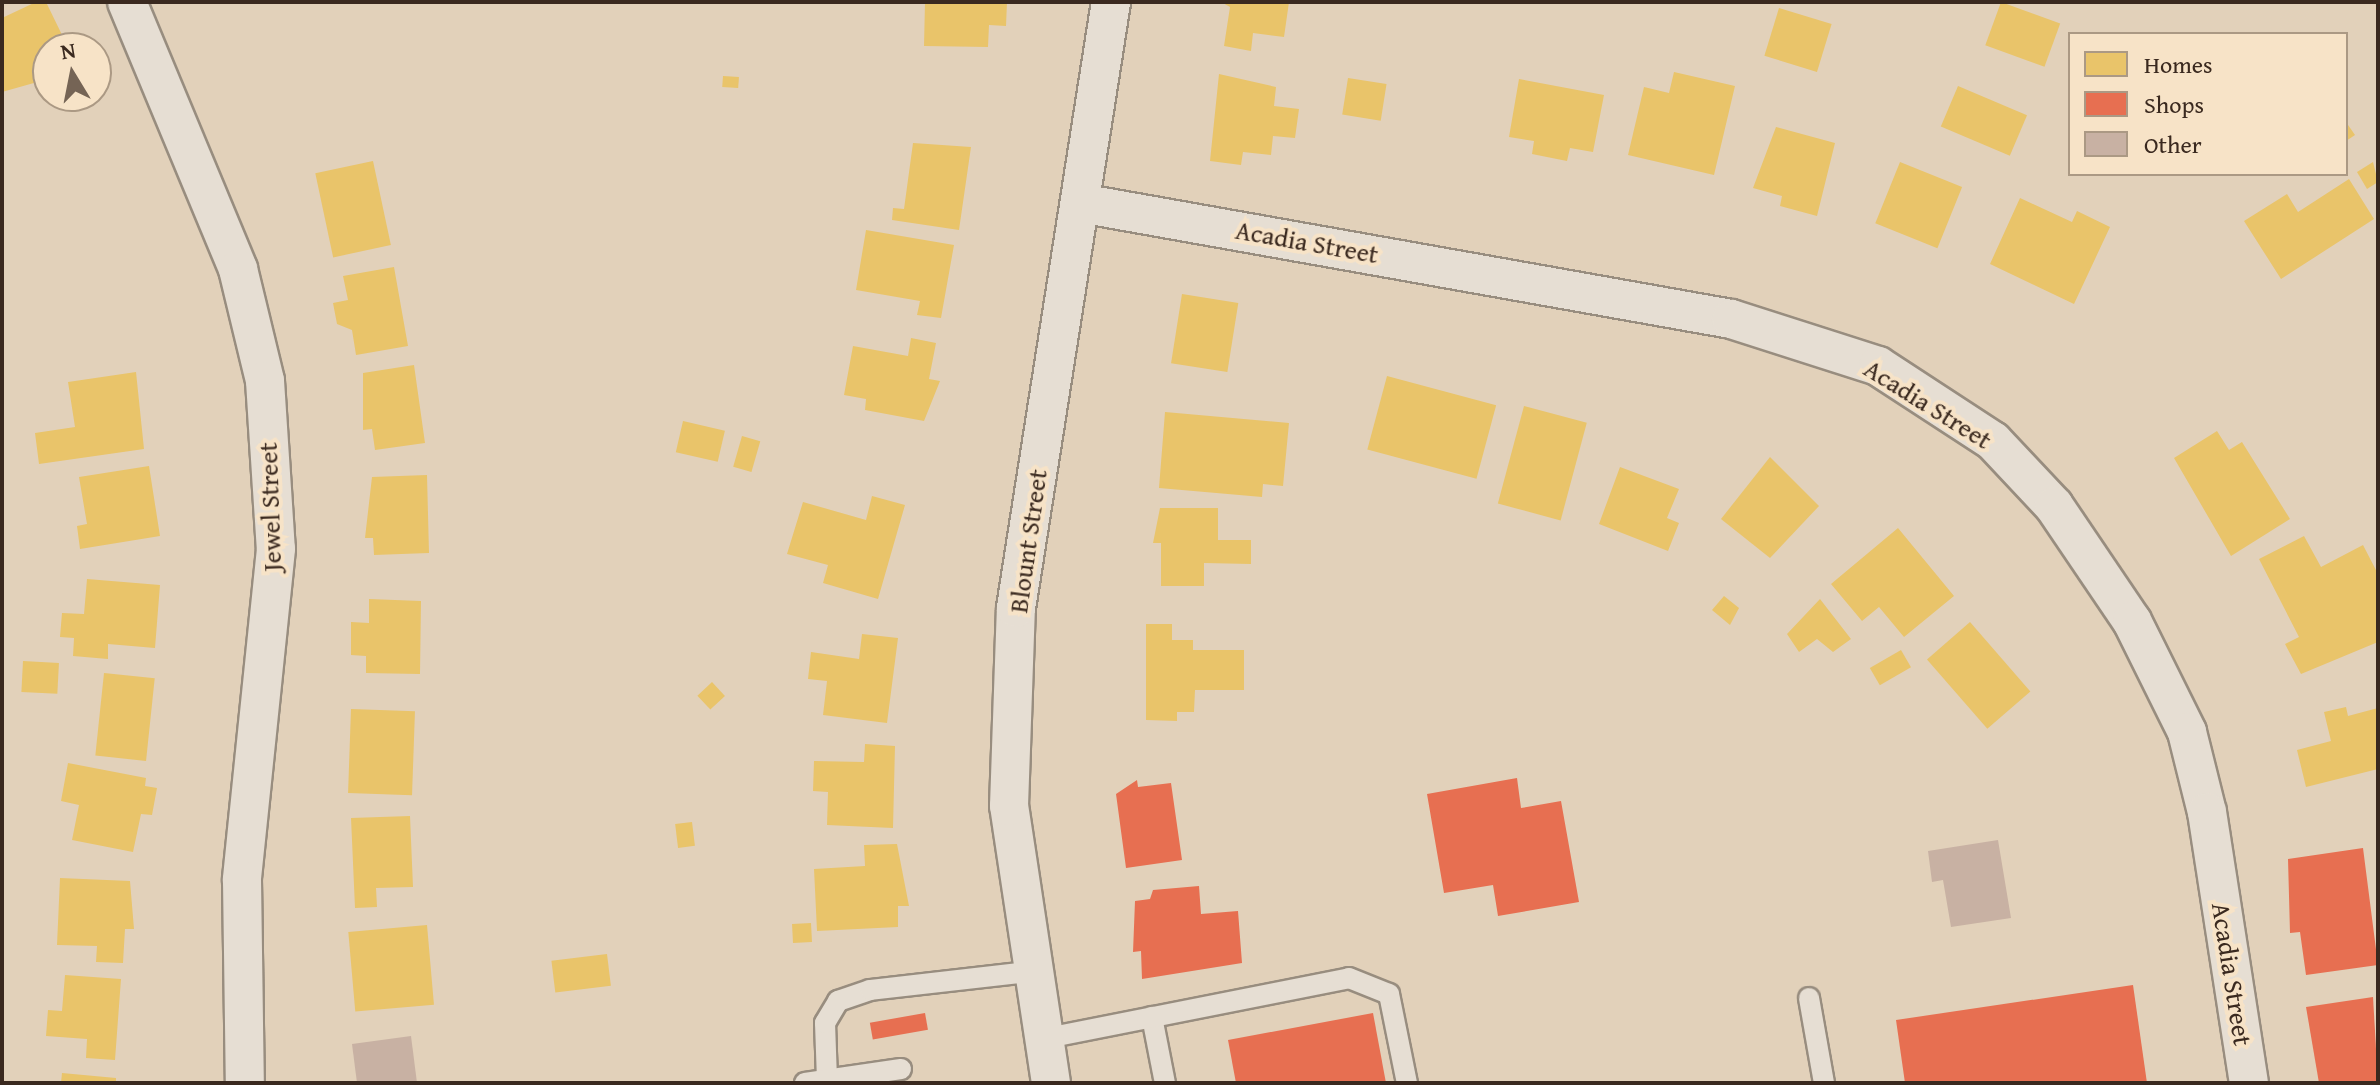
<!DOCTYPE html>
<html>
<head>
<meta charset="utf-8">
<style>
	body { margin:0 }
	#map { position:relative; width:2380px; height:1085px; overflow:hidden; background:#e2d1ba; font-family:"Gentium Book Plus",serif }
	div>[style] { position:absolute }
	.homes>* { inset:0; background:#e9c46a; transform-origin:0 0 }
	.shops>* { inset:0; background:#e76f51; transform-origin:0 0 }
	.building>* { inset:0; background:#c8b1a3 }
	.roads { filter:drop-shadow(2px 0 #988d7f) drop-shadow(-2px 0 #988d7f) drop-shadow(0 2px #988d7f) drop-shadow(0 -2px #988d7f) }
	.lane>* { height:20px; margin:-10px; padding:0 10px; transform-origin:10px; border-radius:10px; background:#e6ded3 }
	.street>* { height:38px; margin:-19px; padding:0 19px; transform-origin:19px; border-radius:19px; background:#e6ded3 }
	span { translate:-50% -50%; white-space:nowrap; text-align:center; line-height:1.15; -webkit-text-stroke:8px #f7e3c7; paint-order:stroke }
	.street-label { font-size:26px; color:#3a291f }
	.frame { position:absolute; inset:0; border:4px solid #3a291f; pointer-events:none }
	.legend { position:absolute; left:2068px; top:32px; width:280px; height:144px; box-sizing:border-box; background:#f7e3c7; border:2px solid #ab9984; margin:0; padding:10px 14px; list-style:none; font-size:24px; color:#3a291f }
	.legend li { display:flex; align-items:center; gap:16px; height:40px }
	.legend b { width:40px; border:2px solid #ab9984 }
	.north { position:absolute; left:32px; top:32px; width:80px; height:80px; box-sizing:border-box; background:#f7e3c7; border:2px solid #ab9984; border-radius:50%; rotate:350deg; font-size:22px; font-weight:700; line-height:32px; text-align:center; color:#3a291f }
	.north::after { content:''; display:block; margin:auto; width:28px; height:36px; background:#756455; clip-path:polygon(50% 0,100% 100%,50% 72%,0 100%) }
</style>
</head>
<body>
<div id="map">
	<div class="homes">
		<div style="clip-path:polygon(36px 2px,46px 2px,64px 39px,43px 50px,48px 79px,2px 92px,2px 18px)"></div>
		<div style="clip-path:polygon(925px 2px,1007px 2px,1006px 26px,989px 25px,988px 47px,924px 46px)"></div>
		<div style="clip-path:polygon(1221px 2px,1289px 2px,1284px 37px,1253px 33px,1251px 51px,1224px 46px,1230px 7px)"></div>
		<div style="left:2001px;top:2px;width:63px;height:46px;rotate:20deg"></div>
		<div style="left:1779px;top:8px;width:55px;height:50px;rotate:17deg"></div>
		<div style="clip-path:polygon(1674px 72px,1735px 86px,1714px 175px,1628px 155px,1644px 87px,1669px 93px)"></div>
		<div style="clip-path:polygon(1219px 74px,1276px 87px,1274px 106px,1299px 109px,1295px 138px,1273px 136px,1271px 155px,1243px 152px,1241px 165px,1210px 161px)"></div>
		<div style="left:723px;top:76px;width:16px;height:11px;rotate:4deg"></div>
		<div style="left:1348px;top:78px;width:39px;height:37px;rotate:9deg"></div>
		<div style="clip-path:polygon(1519px 79px,1604px 95px,1593px 152px,1570px 148px,1567px 161px,1532px 154px,1534px 141px,1509px 137px)"></div>
		<div style="left:1958px;top:86px;width:75px;height:44px;rotate:23deg"></div>
		<div style="clip-path:polygon(2346px 122px,2355px 135px,2346px 141px)"></div>
		<div style="clip-path:polygon(1776px 127px,1835px 143px,1817px 216px,1780px 206px,1782px 196px,1753px 188px)"></div>
		<div style="clip-path:polygon(913px 143px,971px 147px,959px 230px,892px 220px,893px 208px,904px 209px)"></div>
		<div style="left:373px;top:161px;width:86px;height:59px;rotate:78deg"></div>
		<div style="left:1900px;top:162px;width:67px;height:66px;rotate:22deg"></div>
		<div style="clip-path:polygon(2373px 162px,2378px 182px,2367px 189px,2357px 172px)"></div>
		<div style="clip-path:polygon(2349px 179px,2374px 219px,2281px 279px,2244px 221px,2287px 194px,2298px 212px)"></div>
		<div style="clip-path:polygon(2020px 198px,2072px 222px,2077px 211px,2110px 227px,2074px 304px,1990px 264px)"></div>
		<div style="clip-path:polygon(866px 230px,954px 245px,941px 318px,917px 315px,920px 301px,856px 290px)"></div>
		<div style="clip-path:polygon(394px 267px,408px 346px,356px 355px,352px 330px,337px 324px,333px 303px,348px 300px,343px 276px)"></div>
		<div style="left:1182px;top:294px;width:57px;height:70px;rotate:9deg"></div>
		<div style="clip-path:polygon(911px 338px,936px 343px,929px 379px,940px 381px,924px 421px,865px 410px,866px 399px,844px 395px,853px 346px,908px 356px)"></div>
		<div style="clip-path:polygon(414px 365px,425px 443px,375px 450px,372px 429px,363px 430px,363px 373px)"></div>
		<div style="clip-path:polygon(136px 372px,144px 449px,39px 464px,35px 433px,75px 427px,68px 382px)"></div>
		<div style="left:1387px;top:376px;width:113px;height:76px;rotate:15deg"></div>
		<div style="left:1524px;top:406px;width:65px;height:101px;rotate:15deg"></div>
		<div style="clip-path:polygon(1165px 412px,1289px 423px,1283px 486px,1263px 484px,1262px 497px,1159px 488px)"></div>
		<div style="left:683px;top:421px;width:43px;height:32px;rotate:13deg"></div>
		<div style="clip-path:polygon(2217px 431px,2229px 450px,2242px 442px,2290px 519px,2231px 556px,2174px 458px)"></div>
		<div style="left:742px;top:436px;width:19px;height:32px;rotate:16deg"></div>
		<div style="clip-path:polygon(1770px 457px,1819px 506px,1770px 558px,1721px 519px)"></div>
		<div style="clip-path:polygon(149px 466px,160px 536px,80px 549px,77px 526px,87px 524px,79px 477px)"></div>
		<div style="clip-path:polygon(1620px 467px,1679px 489px,1667px 518px,1679px 523px,1668px 551px,1599px 524px)"></div>
		<div style="clip-path:polygon(427px 475px,429px 553px,374px 555px,373px 538px,365px 538px,372px 477px)"></div>
		<div style="clip-path:polygon(872px 496px,905px 505px,878px 599px,823px 583px,828px 565px,787px 554px,803px 502px,866px 520px)"></div>
		<div style="clip-path:polygon(1160px 508px,1218px 508px,1218px 540px,1251px 540px,1251px 564px,1204px 563px,1204px 586px,1161px 586px,1161px 543px,1153px 543px)"></div>
		<div style="clip-path:polygon(1898px 528px,1954px 596px,1904px 637px,1879px 607px,1862px 621px,1831px 584px)"></div>
		<div style="clip-path:polygon(2304px 536px,2321px 567px,2363px 545px,2378px 574px,2378px 642px,2301px 674px,2285px 644px,2299px 637px,2259px 559px)"></div>
		<div style="clip-path:polygon(87px 579px,160px 585px,155px 648px,108px 644px,108px 659px,73px 656px,74px 638px,60px 637px,62px 613px,84px 614px)"></div>
		<div style="clip-path:polygon(1724px 596px,1739px 608px,1730px 625px,1712px 610px)"></div>
		<div style="clip-path:polygon(369px 599px,421px 601px,420px 674px,366px 673px,366px 656px,351px 655px,351px 622px,369px 623px)"></div>
		<div style="clip-path:polygon(1820px 599px,1851px 639px,1833px 652px,1817px 639px,1799px 652px,1787px 634px)"></div>
		<div style="left:1970px;top:622px;width:92px;height:57px;rotate:49deg"></div>
		<div style="clip-path:polygon(1146px 624px,1172px 624px,1172px 640px,1193px 640px,1193px 650px,1244px 650px,1244px 690px,1195px 690px,1194px 712px,1177px 712px,1177px 721px,1146px 720px)"></div>
		<div style="clip-path:polygon(862px 634px,898px 638px,887px 723px,823px 715px,827px 681px,808px 679px,811px 652px,859px 659px)"></div>
		<div style="left:1901px;top:650px;width:20px;height:36px;rotate:60deg"></div>
		<div style="left:23px;top:661px;width:36px;height:31px;rotate:3deg"></div>
		<div style="left:104px;top:673px;width:51px;height:83px;rotate:6deg"></div>
		<div style="left:712px;top:682px;width:19px;height:20px;rotate:47deg"></div>
		<div style="clip-path:polygon(2346px 707px,2348px 716px,2378px 708px,2378px 769px,2306px 787px,2297px 750px,2331px 741px,2324px 712px)"></div>
		<div style="left:351px;top:709px;width:64px;height:84px;rotate:2deg"></div>
		<div style="clip-path:polygon(865px 744px,895px 746px,893px 828px,827px 825px,828px 792px,813px 791px,814px 761px,864px 762px)"></div>
		<div style="clip-path:polygon(68px 763px,146px 778px,145px 786px,157px 788px,152px 815px,141px 814px,133px 852px,72px 840px,79px 805px,61px 801px)"></div>
		<div style="clip-path:polygon(410px 816px,413px 887px,376px 888px,377px 907px,355px 908px,351px 818px)"></div>
		<div style="left:692px;top:822px;width:24px;height:17px;rotate:83deg"></div>
		<div style="clip-path:polygon(897px 844px,909px 906px,898px 906px,898px 927px,817px 931px,814px 869px,865px 866px,864px 845px)"></div>
		<div style="clip-path:polygon(60px 878px,130px 881px,134px 929px,125px 929px,123px 963px,96px 962px,97px 946px,57px 945px)"></div>
		<div style="left:811px;top:923px;width:19px;height:19px;rotate:87deg"></div>
		<div style="left:427px;top:925px;width:80px;height:79px;rotate:85deg"></div>
		<div style="left:607px;top:954px;width:32px;height:56px;rotate:83deg"></div>
		<div style="clip-path:polygon(65px 975px,121px 979px,115px 1060px,86px 1058px,87px 1039px,46px 1036px,48px 1010px,62px 1011px)"></div>
		<div style="clip-path:polygon(62px 1073px,116px 1078px,116px 1083px,61px 1083px)"></div>
	</div>
	<div class="shops">
		<div style="clip-path:polygon(1517px 778px,1521px 808px,1561px 801px,1579px 902px,1498px 916px,1493px 885px,1444px 893px,1427px 794px)"></div>
		<div style="clip-path:polygon(1137px 780px,1138px 787px,1171px 783px,1182px 860px,1126px 868px,1116px 794px)"></div>
		<div style="clip-path:polygon(2363px 848px,2378px 965px,2306px 975px,2300px 932px,2290px 933px,2288px 859px)"></div>
		<div style="clip-path:polygon(1199px 886px,1201px 914px,1238px 911px,1242px 963px,1142px 979px,1141px 951px,1133px 952px,1135px 901px,1150px 899px,1153px 890px)"></div>
		<div style="clip-path:polygon(2133px 985px,2147px 1083px,1905px 1083px,1896px 1020px)"></div>
		<div style="clip-path:polygon(2373px 997px,2378px 1083px,2319px 1083px,2306px 1007px)"></div>
		<div style="left:925px;top:1013px;width:17px;height:56px;rotate:80deg"></div>
		<div style="clip-path:polygon(1373px 1013px,1386px 1083px,1236px 1083px,1228px 1040px)"></div>
	</div>
	<div class="building">
		<div style="clip-path:polygon(1998px 840px,2011px 918px,1951px 927px,1943px 880px,1932px 882px,1928px 851px)"></div>
		<div style="clip-path:polygon(411px 1036px,417px 1083px,357px 1083px,352px 1044px)"></div>
	</div>
	<div class="roads">
		<div class="lane">
			<div style="left:1809px;top:998px;width:86px;rotate:80deg"></div>
			<div style="left:1152px;top:1017px;width:67px;rotate:78.9deg"></div>
			<div style="left:1042px;top:1039px;width:313px;rotate:-11.2deg"></div>
			<div style="left:1349px;top:978px;width:43px;rotate:21.8deg"></div>
			<div style="left:1389px;top:994px;width:91px;rotate:78.6deg"></div>
			<div style="left:827px;top:1080px;width:57px;rotate:-92deg"></div>
			<div style="left:825px;top:1023px;width:26px;rotate:-59deg"></div>
			<div style="left:838px;top:1001px;width:34px;rotate:-19deg"></div>
			<div style="left:870px;top:990px;width:160px;rotate:-6.5deg"></div>
			<div style="left:805px;top:1083px;width:97px;rotate:-8.3deg"></div>
		</div>
		<div class="street">
			<div style="left:127px;top:2px;width:289px;rotate:67.4deg"></div>
			<div style="left:238px;top:269px;width:115px;rotate:76.4deg"></div>
			<div style="left:265px;top:381px;width:168px;rotate:86.3deg"></div>
			<div style="left:276px;top:549px;width:333px;rotate:95.9deg"></div>
			<div style="left:242px;top:880px;width:203px;rotate:89.2deg"></div>
			<div style="left:1080px;top:203px;width:661px;rotate:10.1deg"></div>
			<div style="left:1731px;top:319px;width:154px;rotate:17.7deg"></div>
			<div style="left:1878px;top:366px;width:137px;rotate:33.1deg"></div>
			<div style="left:1993px;top:441px;width:89px;rotate:46.8deg"></div>
			<div style="left:2054px;top:506px;width:139px;rotate:55.9deg"></div>
			<div style="left:2132px;top:621px;width:124px;rotate:63.6deg"></div>
			<div style="left:2187px;top:732px;width:82px;rotate:76deg"></div>
			<div style="left:2207px;top:812px;width:274px;rotate:81.2deg"></div>
			<div style="left:1051px;top:1083px;width:280px;rotate:-98.6deg"></div>
			<div style="left:1009px;top:806px;width:198px;rotate:-88deg"></div>
			<div style="left:1016px;top:608px;width:613px;rotate:-81.09deg"></div>
		</div>
	</div>
	<div class="street-label">
		<span style="left:1307px;top:242px;rotate:10deg">Acadia Street</span>
		<span style="left:1928px;top:404px;rotate:32deg">Acadia Street</span>
		<span style="left:270px;top:507px;rotate:-92deg">Jewel Street</span>
		<span style="left:1028px;top:541px;rotate:-82deg">Blount Street</span>
		<span style="left:2232px;top:974px;rotate:81deg">Acadia Street</span>
	</div>
	<div class="frame"></div>
	<ul class="legend">
	<li><b style="height:22px;background:#e9c46a"></b>Homes</li>
	<li><b style="height:22px;background:#e76f51"></b>Shops</li>
	<li><b style="height:22px;background:#c8b1a3"></b>Other</li>
	</ul>
	<div class="north">N</div>
</div>
</body>
</html>
